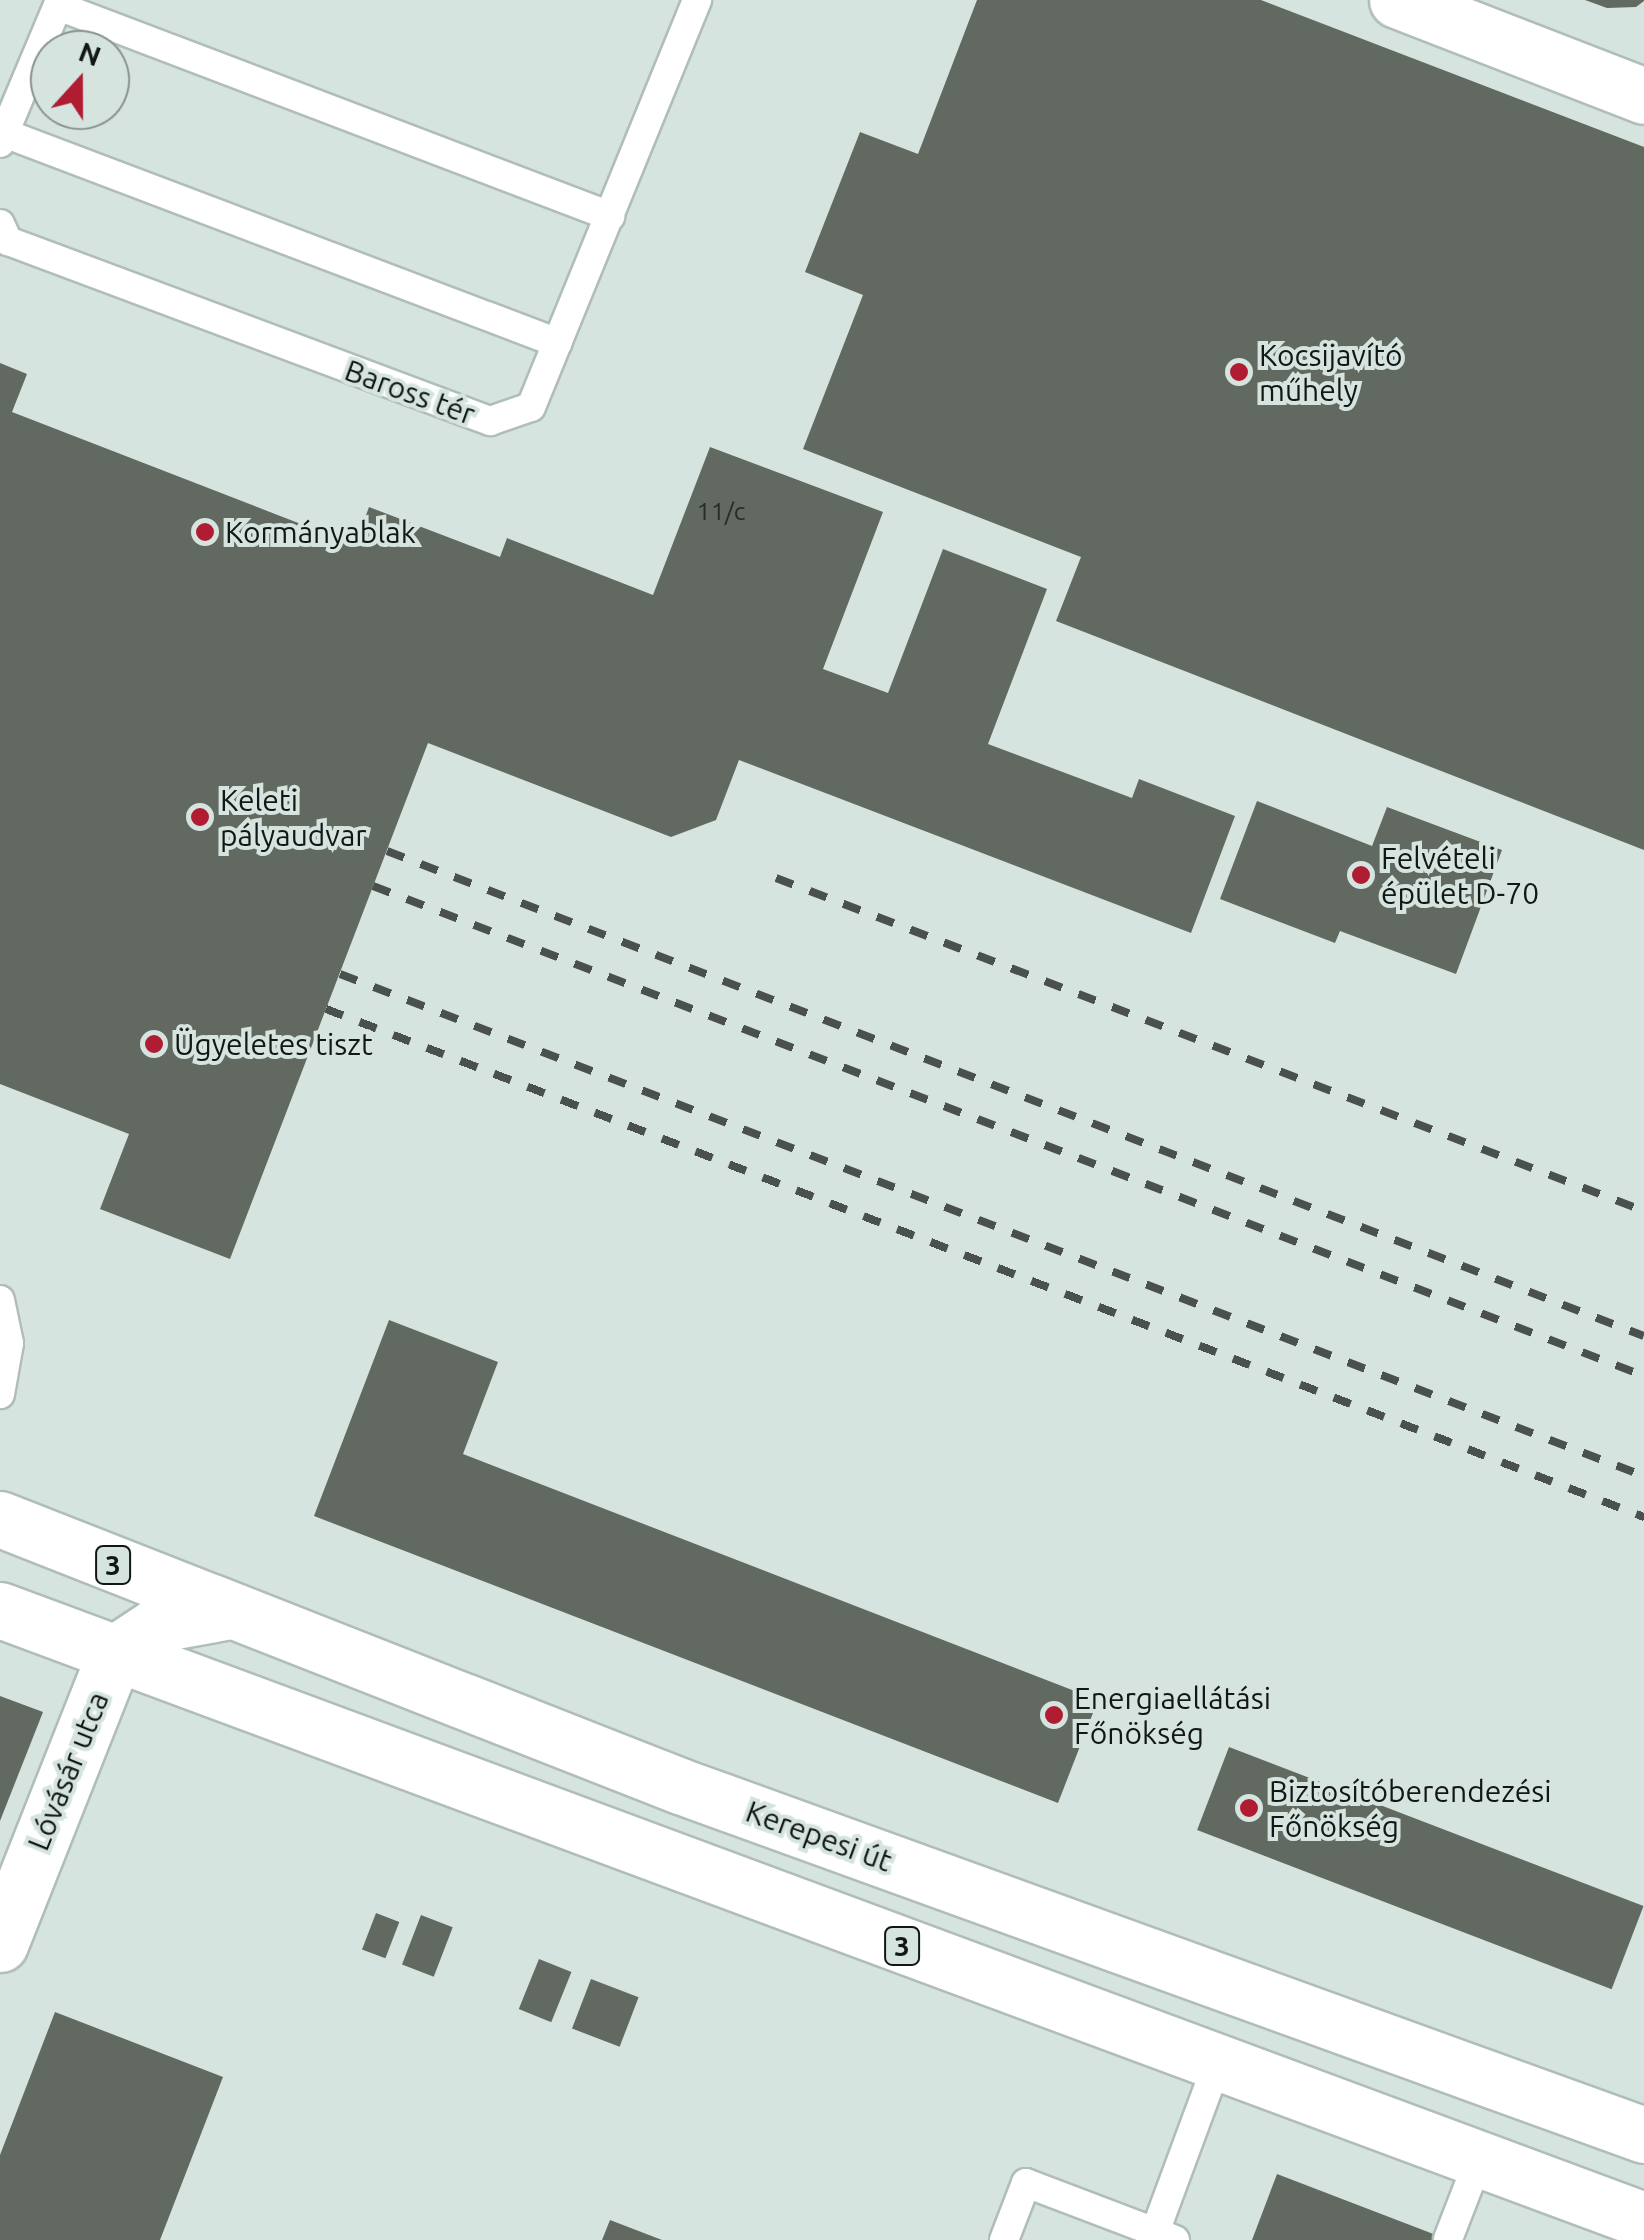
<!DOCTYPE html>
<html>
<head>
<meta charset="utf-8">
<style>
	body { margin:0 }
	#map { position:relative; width:1644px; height:2240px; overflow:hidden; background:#d6e4e0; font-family:Ubuntu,sans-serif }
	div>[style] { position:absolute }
	.building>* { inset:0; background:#616961; transform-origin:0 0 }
	.roads { filter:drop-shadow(2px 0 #b0bdb9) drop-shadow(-2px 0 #b0bdb9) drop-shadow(0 2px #b0bdb9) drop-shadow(0 -2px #b0bdb9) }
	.lane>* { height:28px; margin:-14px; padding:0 14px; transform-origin:14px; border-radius:14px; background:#fff }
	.street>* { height:55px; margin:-27.5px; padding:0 27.5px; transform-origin:27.5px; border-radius:27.5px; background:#fff }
	.primary>* { height:55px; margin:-27.5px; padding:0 27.5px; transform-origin:27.5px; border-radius:27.5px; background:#fff }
	.rail>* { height:8px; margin-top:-4px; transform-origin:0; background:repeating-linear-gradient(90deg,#49504e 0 18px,transparent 0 36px) }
	.dots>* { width:28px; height:28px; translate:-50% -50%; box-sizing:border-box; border:5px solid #d6e4e0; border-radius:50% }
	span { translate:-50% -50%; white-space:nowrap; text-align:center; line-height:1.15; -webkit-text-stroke:8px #d6e4e0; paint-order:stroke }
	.number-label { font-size:25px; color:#262c28 }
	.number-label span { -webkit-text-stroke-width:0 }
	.shield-label span { padding:2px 8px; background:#d6e4e0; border:2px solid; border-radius:8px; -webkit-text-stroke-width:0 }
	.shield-label { font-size:28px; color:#121715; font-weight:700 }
	.poi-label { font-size:30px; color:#121715 }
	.left { translate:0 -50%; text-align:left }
	.street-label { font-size:30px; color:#121715 }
	.north { position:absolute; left:30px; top:30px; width:100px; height:100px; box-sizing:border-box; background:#d6e4e0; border:2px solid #88928f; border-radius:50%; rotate:21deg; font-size:28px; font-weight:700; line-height:40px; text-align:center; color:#121715 }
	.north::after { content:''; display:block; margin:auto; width:35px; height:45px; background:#b01d33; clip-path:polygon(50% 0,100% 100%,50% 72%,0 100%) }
</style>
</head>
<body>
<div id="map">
	<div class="building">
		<div style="clip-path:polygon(977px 0,1261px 0,1644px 147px,1644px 850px,1056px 621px,1081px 557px,803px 449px,863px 295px,805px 272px,860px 132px,918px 154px)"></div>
		<div style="clip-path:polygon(1585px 0,1644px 0,1644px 1px,1636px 7px,1607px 8px)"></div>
		<div style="clip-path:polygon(0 363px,27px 374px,12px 412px,355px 545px,369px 507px,500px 557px,507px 538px,653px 595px,710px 447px,883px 512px,823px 669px,888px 693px,943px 549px,1047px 589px,988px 744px,1132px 798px,1139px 779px,1235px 816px,1191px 933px,739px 760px,716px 820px,671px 837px,428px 743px,230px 1259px,100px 1209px,129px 1134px,0 1084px)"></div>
		<div style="clip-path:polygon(1257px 801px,1372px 846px,1387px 807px,1502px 850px,1456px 974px,1340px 931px,1335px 943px,1220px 899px)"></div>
		<div style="clip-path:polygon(389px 1320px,498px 1362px,463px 1454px,1098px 1700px,1058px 1803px,314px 1516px)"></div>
		<div style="clip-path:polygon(0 1696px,43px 1712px,0 1821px)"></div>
		<div style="left:1229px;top:1747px;width:444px;height:89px;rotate:21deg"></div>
		<div style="left:376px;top:1913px;width:25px;height:39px;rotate:21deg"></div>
		<div style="left:421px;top:1915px;width:34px;height:53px;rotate:21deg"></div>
		<div style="left:539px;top:1959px;width:35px;height:54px;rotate:22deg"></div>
		<div style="left:591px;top:1979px;width:51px;height:53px;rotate:21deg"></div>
		<div style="clip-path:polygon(55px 2012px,223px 2077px,160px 2240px,0 2240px,0 2155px)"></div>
		<div style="clip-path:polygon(1277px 2174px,1449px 2240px,1252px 2240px)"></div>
		<div style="clip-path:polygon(610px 2220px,662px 2240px,602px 2240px)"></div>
	</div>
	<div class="roads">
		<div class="lane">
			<div style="left:58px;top:6px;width:591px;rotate:20.83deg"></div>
			<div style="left:4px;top:133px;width:592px;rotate:20.76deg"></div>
			<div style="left:0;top:143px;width:155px;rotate:-67.2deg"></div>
			<div style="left:0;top:224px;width:19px;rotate:65deg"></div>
			<div style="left:8px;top:241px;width:515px;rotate:20.48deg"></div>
			<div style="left:490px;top:421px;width:43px;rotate:-18.9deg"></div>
			<div style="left:531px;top:407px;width:440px;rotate:-67.8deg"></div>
			<div style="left:0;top:1300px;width:44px;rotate:78.2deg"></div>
			<div style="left:9px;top:1343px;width:52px;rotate:100deg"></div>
			<div style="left:1448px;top:2239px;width:86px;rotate:-68.8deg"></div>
			<div style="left:1004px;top:2240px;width:61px;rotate:-68.9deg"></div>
			<div style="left:1026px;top:2183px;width:138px;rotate:20.8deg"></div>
			<div style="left:1175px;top:2240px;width:22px;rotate:-158deg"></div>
			<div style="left:1155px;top:2232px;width:181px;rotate:-69.7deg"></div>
		</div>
		<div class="street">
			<div style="left:1397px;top:0;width:265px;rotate:21.2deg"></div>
			<div style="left:0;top:1944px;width:313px;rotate:-68.4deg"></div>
			<div style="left:115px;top:1653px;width:53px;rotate:-33.4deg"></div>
			<div style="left:159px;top:1624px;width:67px;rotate:-10.3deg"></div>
		</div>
		<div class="primary">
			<div style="left:0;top:1519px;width:731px;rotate:21.44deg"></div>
			<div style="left:680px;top:1786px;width:1025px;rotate:19.9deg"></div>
			<div style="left:0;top:1610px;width:1754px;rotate:20.36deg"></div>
		</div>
	</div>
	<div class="rail">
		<div style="left:387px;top:851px;width:1347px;rotate:21.1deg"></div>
		<div style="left:776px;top:878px;width:930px;rotate:20.99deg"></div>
		<div style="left:373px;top:886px;width:1362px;rotate:21.08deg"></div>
		<div style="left:340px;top:974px;width:1397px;rotate:21.06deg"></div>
		<div style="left:326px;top:1009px;width:1413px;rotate:21.08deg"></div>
	</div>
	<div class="dots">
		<div style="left:1239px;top:372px;background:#b01d33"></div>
		<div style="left:205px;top:532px;background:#b01d33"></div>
		<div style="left:200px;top:817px;background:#b01d33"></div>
		<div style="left:1361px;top:875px;background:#b01d33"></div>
		<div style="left:154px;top:1044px;background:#b01d33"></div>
		<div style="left:1054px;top:1715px;background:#b01d33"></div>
		<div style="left:1249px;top:1808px;background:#b01d33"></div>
	</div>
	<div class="number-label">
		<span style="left:721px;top:511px">11/c</span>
	</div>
	<div class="shield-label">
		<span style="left:113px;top:1565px">3</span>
		<span style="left:902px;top:1946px">3</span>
	</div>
	<div class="poi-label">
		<span class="left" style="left:1259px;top:372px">Kocsijavító<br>műhely</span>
		<span class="left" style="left:225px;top:532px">Kormányablak</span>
		<span class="left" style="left:220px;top:817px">Keleti<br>pályaudvar</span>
		<span class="left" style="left:1381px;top:875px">Felvételi<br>épület D-70</span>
		<span class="left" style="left:174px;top:1044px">Ügyeletes tiszt</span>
		<span class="left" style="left:1074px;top:1715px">Energiaellátási<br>Főnökség</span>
		<span class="left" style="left:1269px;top:1808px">Biztosítóberendezési<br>Főnökség</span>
	</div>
	<div class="street-label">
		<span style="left:410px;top:392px;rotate:20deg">Baross tér</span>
		<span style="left:68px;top:1771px;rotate:-68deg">Lóvásár utca</span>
		<span style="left:819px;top:1836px;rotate:20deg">Kerepesi út</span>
	</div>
	<div class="north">N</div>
</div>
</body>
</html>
